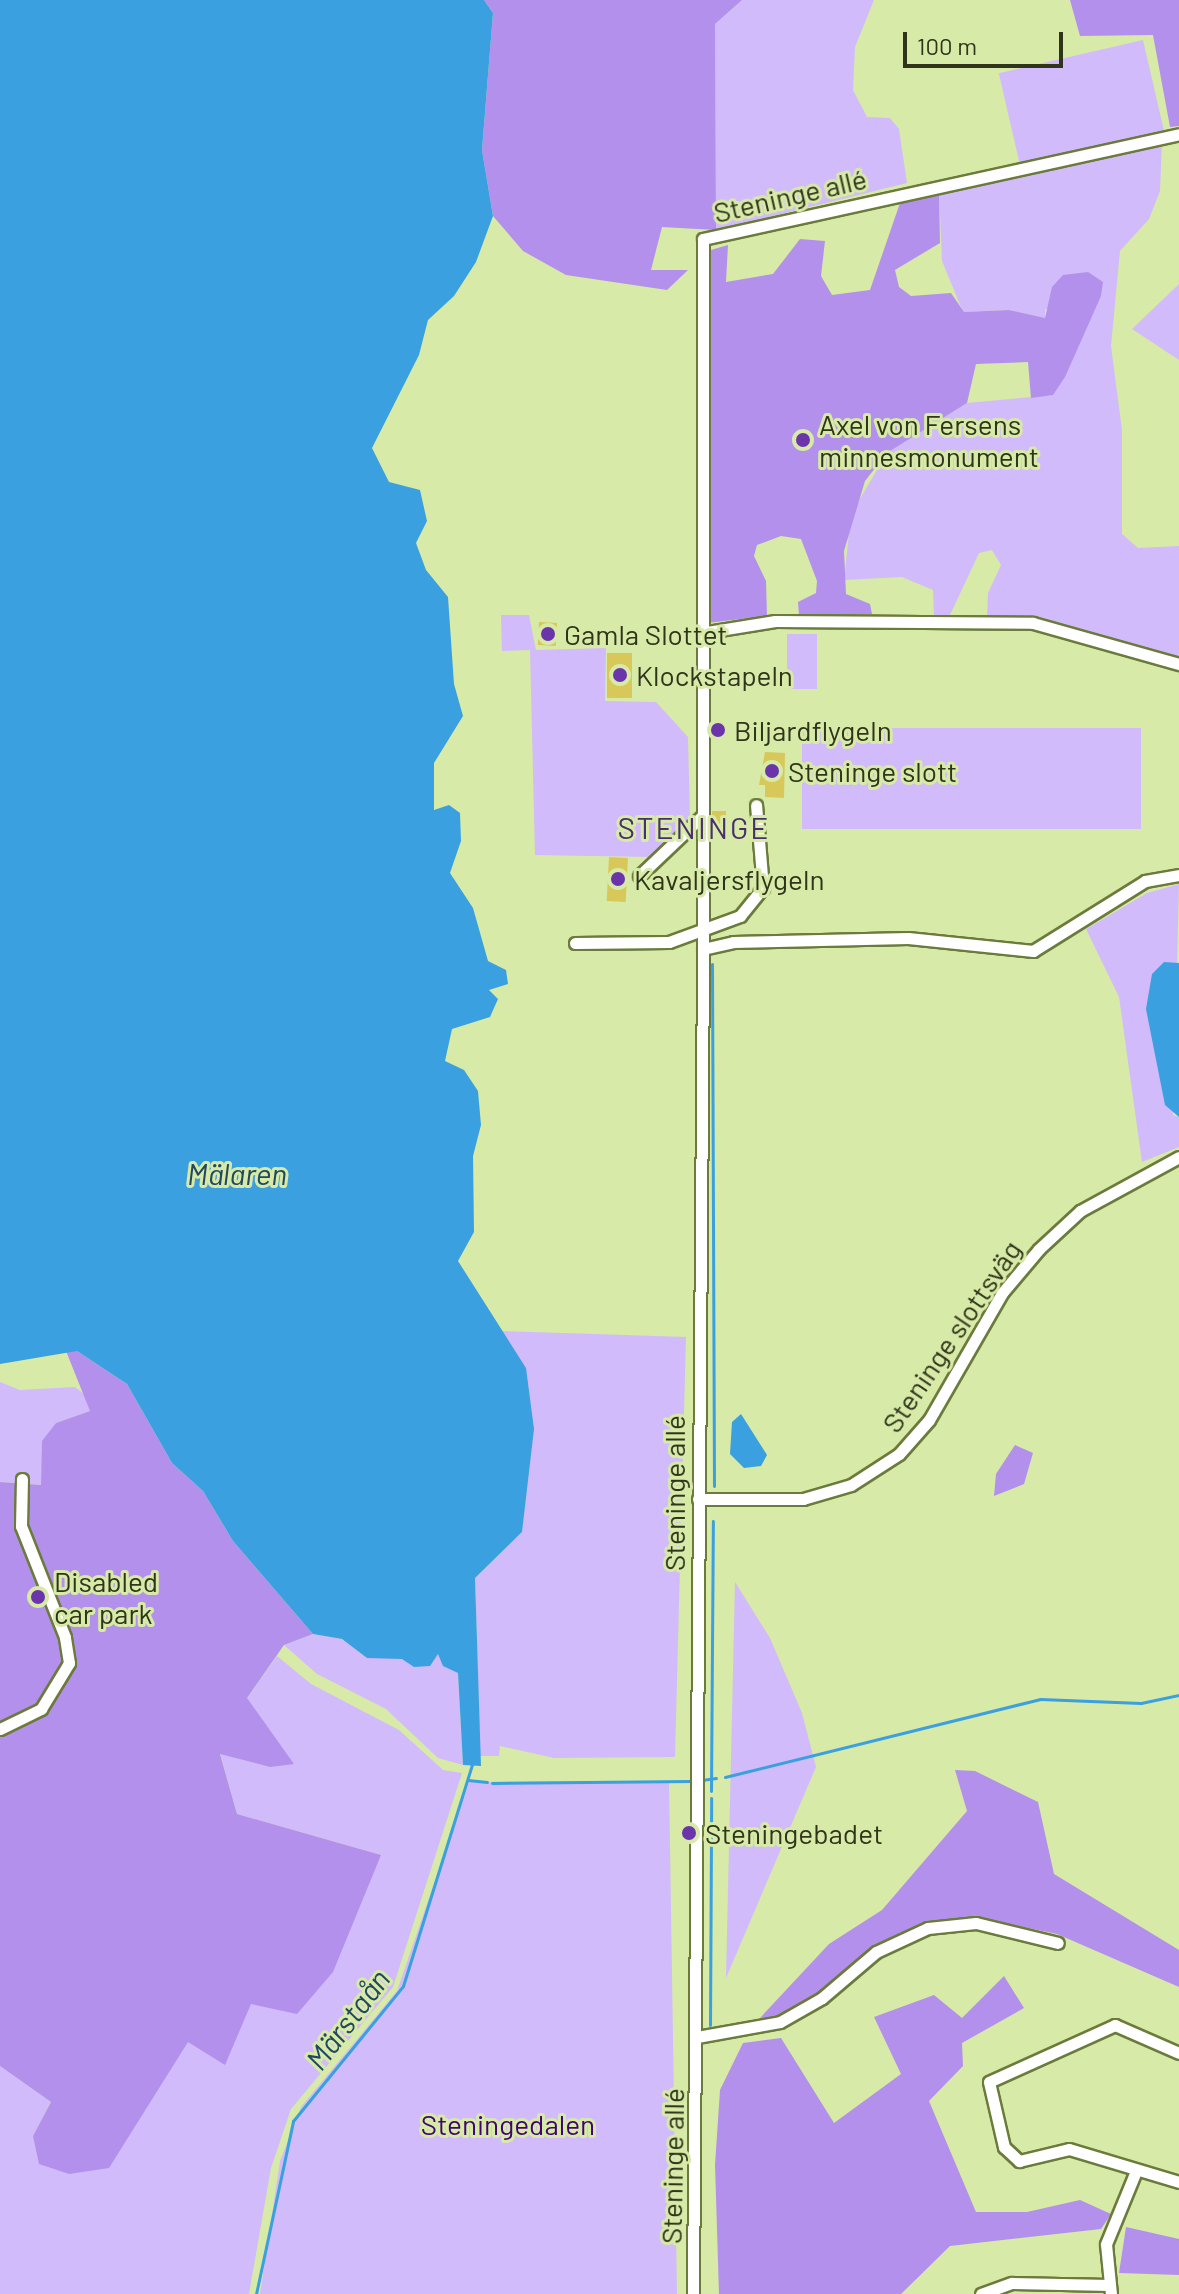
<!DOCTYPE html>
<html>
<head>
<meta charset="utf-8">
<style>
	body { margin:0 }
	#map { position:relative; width:1179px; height:2294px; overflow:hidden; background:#d7eaa7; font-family:Barlow,sans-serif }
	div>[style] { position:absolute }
	.green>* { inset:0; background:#d2bbfa; transform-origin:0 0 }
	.forest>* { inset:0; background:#b390eb }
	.water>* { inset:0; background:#3aa0e0 }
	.stream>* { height:3px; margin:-1.5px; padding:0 1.5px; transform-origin:1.5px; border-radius:1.5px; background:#3aa0e0 }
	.building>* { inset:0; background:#d8c859; transform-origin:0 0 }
	.roads { filter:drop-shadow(2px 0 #6b7b3c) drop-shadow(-2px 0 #6b7b3c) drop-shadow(0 2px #6b7b3c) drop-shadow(0 -2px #6b7b3c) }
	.street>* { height:11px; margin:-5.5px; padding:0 5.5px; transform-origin:5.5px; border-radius:5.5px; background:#fff }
	.dots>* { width:22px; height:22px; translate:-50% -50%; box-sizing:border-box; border:4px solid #d7eaa7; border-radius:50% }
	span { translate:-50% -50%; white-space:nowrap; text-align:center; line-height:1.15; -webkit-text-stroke:6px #d7eaa7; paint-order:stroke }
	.street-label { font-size:28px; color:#2f351b }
	.poi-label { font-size:28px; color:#2f351b }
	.left { translate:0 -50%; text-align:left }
	.park-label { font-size:28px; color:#410273 }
	.neighbourhood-label { font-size:30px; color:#482f6a; letter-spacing:2px }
	.water-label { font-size:30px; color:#204863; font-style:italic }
	.scale { position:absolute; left:903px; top:32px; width:160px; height:36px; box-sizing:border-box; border:4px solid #2f351b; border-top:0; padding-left:10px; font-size:24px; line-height:28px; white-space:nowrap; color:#2f351b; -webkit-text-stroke:6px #d7eaa7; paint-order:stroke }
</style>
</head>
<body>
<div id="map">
	<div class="green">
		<div style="clip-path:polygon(742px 0,874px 0,855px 47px,853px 90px,867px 117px,890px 118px,899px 129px,907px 183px,716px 230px,715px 24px)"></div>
		<div style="left:1143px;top:40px;width:93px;height:148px;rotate:77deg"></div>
		<div style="clip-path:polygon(1162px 141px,1160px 191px,1149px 219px,1120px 251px,1111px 346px,1122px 430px,1122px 534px,1138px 548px,1179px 546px,1179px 657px,1037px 618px,987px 617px,988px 593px,1001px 565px,992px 550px,979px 553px,950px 615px,934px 615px,933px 590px,902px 577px,844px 580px,851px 514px,887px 453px,967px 403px,1053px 395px,1088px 318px,1045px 309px,1045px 318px,1008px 310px,963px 312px,942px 261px,939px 191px)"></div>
		<div style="clip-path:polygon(1179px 284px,1179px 360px,1132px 329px)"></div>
		<div style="clip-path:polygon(501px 615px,529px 615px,536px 650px,606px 648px,605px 701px,656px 702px,688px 737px,690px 817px,651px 857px,535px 855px,530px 650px,502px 651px)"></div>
		<div style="left:787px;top:634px;width:30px;height:55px"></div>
		<div style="left:802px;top:728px;width:339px;height:101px"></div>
		<div style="clip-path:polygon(1179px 884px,1173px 1115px,1179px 1117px,1179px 1147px,1142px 1162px,1119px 997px,1086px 929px,1147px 893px)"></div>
		<div style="clip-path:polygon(500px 1331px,686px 1337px,675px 1757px,554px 1758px,500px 1746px,499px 1756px,480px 1756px,475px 1578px,522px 1532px,526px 1368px)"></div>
		<div style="clip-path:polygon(0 1382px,20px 1390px,75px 1387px,89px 1398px,90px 1411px,56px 1423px,43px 1441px,41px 1485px,0 1482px)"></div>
		<div style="clip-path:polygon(735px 1582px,770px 1638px,802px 1713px,816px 1767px,726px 1978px)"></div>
		<div style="clip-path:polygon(313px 1634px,342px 1639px,367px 1658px,439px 1654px,458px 1673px,463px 1765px,438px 1758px,386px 1709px,317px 1674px,284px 1645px)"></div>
		<div style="clip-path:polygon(277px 1656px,311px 1684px,399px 1730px,443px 1770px,462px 1773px,393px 1987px,291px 2109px,271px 2168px,249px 2294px,0 2294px,0 2066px,51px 2102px,33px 2136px,108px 2168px,188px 2041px,250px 2004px,381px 1855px,237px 1814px,220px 1753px,270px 1767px,247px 1698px)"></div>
		<div style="clip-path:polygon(669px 1781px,677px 2294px,260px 2294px,280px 2161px,301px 2107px,397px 1991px,469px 1782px)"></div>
	</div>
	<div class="forest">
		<div style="clip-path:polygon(484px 0,742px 0,715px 24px,716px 230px,662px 227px,651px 270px,688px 270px,667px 290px,566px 275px,523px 251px,493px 216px,482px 150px,493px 13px)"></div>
		<div style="clip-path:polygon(1070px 0,1179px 0,1179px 126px,1170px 127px,1153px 35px,1080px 36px)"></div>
		<div style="clip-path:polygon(939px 191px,940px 243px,895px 270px,899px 287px,911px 296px,951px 293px,964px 312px,1009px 310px,1045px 318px,1052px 287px,1063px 275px,1088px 272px,1103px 282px,1101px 296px,1065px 377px,1053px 395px,1031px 398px,1028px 362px,976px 364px,967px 403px,887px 453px,865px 481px,844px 551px,846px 594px,870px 604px,872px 614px,799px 615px,798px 602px,816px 593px,817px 581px,801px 539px,781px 536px,757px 545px,754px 556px,766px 581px,767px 616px,707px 623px,711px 250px,728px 245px,726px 282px,773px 274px,800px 239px,825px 241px,821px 276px,832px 295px,870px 290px,900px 203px)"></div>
		<div style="clip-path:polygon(66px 1351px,77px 1351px,127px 1384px,172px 1463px,203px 1491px,233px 1541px,313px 1634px,284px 1645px,247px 1698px,294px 1764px,270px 1767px,220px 1754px,237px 1814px,381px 1855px,333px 1972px,297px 2014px,251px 2004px,225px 2065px,188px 2042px,109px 2168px,69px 2174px,39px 2164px,33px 2136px,51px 2102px,0 2066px,0 1482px,41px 1485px,42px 1441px,56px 1423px,90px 1411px)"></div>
		<div style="clip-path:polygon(1015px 1445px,1033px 1453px,1024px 1484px,994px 1496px,996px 1474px)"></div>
		<div style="clip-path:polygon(955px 1770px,975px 1771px,1038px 1802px,1054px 1874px,1179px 1950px,1179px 1987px,1057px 1934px,975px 1917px,926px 1921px,872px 1947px,819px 1992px,777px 2017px,760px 2018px,829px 1944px,882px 1910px,967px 1811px)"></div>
		<div style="clip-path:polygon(1004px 1976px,1024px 2008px,962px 2043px,963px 2066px,929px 2101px,976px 2212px,1027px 2212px,1080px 2200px,1111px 2214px,1101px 2229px,950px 2246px,901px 2294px,719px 2294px,715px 2165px,720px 2090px,743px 2043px,781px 2038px,834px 2123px,901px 2074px,874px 2017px,934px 1995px,962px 2018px)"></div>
		<div style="clip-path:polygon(1126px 2227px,1179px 2239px,1179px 2275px,1119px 2273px)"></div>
	</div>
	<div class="water">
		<div style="clip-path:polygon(0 0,484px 0,493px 13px,482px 150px,493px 216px,476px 262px,454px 296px,428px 320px,419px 355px,372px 448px,389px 482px,420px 490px,427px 521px,416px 543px,426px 570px,448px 597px,454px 684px,463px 716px,434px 763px,434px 810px,449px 805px,460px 813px,461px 841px,450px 873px,473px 908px,488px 961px,506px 970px,508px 984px,489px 990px,498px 999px,490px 1017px,452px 1029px,445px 1061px,464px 1070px,478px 1091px,481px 1125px,473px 1156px,474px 1232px,458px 1261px,526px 1368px,534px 1429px,522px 1532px,475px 1578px,481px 1766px,463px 1765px,458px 1673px,443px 1666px,438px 1654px,430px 1666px,414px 1667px,402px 1659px,367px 1658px,342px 1639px,313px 1634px,233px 1541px,203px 1491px,172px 1463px,127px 1384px,77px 1351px,0 1364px)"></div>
		<div style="clip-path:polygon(1164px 962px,1179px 963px,1179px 1117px,1165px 1105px,1146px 1009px,1152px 974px)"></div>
		<div style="clip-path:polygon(741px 1414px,767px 1455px,761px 1466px,744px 1468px,730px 1454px,732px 1422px)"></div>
	</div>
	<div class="stream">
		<div style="left:712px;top:964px;width:522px;rotate:89.78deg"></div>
		<div style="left:725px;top:1777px;width:325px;rotate:-13.9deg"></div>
		<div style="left:1040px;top:1699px;width:101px;rotate:2.3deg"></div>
		<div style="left:1141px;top:1703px;width:39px;rotate:-12deg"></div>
		<div style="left:468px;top:1780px;width:19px;rotate:6deg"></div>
		<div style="left:702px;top:1780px;width:14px;rotate:-8deg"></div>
		<div style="left:492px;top:1783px;width:199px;rotate:-0.6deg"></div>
		<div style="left:711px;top:1791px;width:270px;rotate:-89.6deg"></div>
		<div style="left:710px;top:2025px;width:227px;rotate:-89.7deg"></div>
		<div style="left:256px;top:2294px;width:177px;rotate:-77.9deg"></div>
		<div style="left:293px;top:2121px;width:174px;rotate:-50.8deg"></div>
		<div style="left:403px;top:1986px;width:232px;rotate:-72.7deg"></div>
	</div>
	<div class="building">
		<div style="left:539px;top:622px;width:18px;height:23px;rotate:3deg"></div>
		<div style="left:607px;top:653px;width:25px;height:45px"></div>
		<div style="clip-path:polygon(765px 752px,785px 753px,784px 798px,765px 797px,765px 785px,759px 785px)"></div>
		<div style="left:712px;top:811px;width:14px;height:21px"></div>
		<div style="left:609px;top:857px;width:19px;height:44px;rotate:3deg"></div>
	</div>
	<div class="roads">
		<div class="street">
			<div style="left:701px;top:633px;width:75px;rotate:-9.2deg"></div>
			<div style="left:775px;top:621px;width:258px;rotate:0.4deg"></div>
			<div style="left:1033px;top:623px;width:152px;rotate:15.7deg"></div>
			<div style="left:639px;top:876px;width:86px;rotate:-43.6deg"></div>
			<div style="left:575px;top:943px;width:94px;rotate:-0.6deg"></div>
			<div style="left:669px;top:942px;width:76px;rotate:-20.1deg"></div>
			<div style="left:740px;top:916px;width:36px;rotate:-51deg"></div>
			<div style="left:763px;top:888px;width:83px;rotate:-94.8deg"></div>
			<div style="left:703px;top:949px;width:710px;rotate:-90deg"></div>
			<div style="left:703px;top:239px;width:487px;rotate:-12.4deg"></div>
			<div style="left:698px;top:1499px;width:105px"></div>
			<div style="left:803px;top:1499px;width:50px;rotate:-16.3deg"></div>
			<div style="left:851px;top:1485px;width:57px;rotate:-32.9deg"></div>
			<div style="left:899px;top:1454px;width:45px;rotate:-48.6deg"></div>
			<div style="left:929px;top:1420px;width:146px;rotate:-60.1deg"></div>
			<div style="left:1002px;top:1293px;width:57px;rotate:-49.9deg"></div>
			<div style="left:1039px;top:1249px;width:56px;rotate:-42.8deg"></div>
			<div style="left:1080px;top:1211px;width:113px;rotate:-28.6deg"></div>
			<div style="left:0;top:1729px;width:46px;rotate:-26deg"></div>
			<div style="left:41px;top:1709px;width:54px;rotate:-58.7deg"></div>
			<div style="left:69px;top:1663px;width:26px;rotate:-99deg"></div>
			<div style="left:65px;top:1637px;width:119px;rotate:-111.6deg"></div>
			<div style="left:21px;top:1526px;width:47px;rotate:-88.8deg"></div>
			<div style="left:697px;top:2037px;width:84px;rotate:-10.2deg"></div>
			<div style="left:780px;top:2022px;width:48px;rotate:-29.7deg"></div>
			<div style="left:822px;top:1998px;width:71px;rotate:-40.4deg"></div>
			<div style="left:876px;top:1952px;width:57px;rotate:-24.8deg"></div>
			<div style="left:928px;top:1928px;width:48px;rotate:-5.9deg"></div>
			<div style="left:976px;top:1923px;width:84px;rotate:13.7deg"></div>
			<div style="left:1179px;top:2053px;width:70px;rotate:-156.4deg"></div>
			<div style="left:1115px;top:2025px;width:138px;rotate:155.7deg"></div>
			<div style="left:989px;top:2082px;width:67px;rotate:77deg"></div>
			<div style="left:1004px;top:2147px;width:21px;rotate:43deg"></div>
			<div style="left:1019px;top:2161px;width:51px;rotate:-13.5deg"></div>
			<div style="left:1069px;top:2149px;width:115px;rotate:16.7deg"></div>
			<div style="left:693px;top:2294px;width:1345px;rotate:-89.57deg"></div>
			<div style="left:703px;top:949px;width:31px;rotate:-13deg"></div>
			<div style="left:733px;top:942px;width:175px;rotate:-1.3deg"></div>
			<div style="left:908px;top:938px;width:126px;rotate:5.9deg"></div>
			<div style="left:1033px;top:951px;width:132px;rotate:-32deg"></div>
			<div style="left:1145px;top:881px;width:35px;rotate:-10deg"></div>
			<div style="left:981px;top:2294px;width:33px;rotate:-20deg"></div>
			<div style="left:1012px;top:2283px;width:98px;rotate:1.2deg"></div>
			<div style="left:1111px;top:2294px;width:50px;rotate:-95.7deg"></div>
			<div style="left:1106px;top:2244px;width:79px;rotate:-67.7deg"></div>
		</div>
	</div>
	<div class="dots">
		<div style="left:803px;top:440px;background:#6c34ab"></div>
		<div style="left:548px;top:634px;background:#6c34ab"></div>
		<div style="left:620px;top:675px;background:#6c34ab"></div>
		<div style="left:718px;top:730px;background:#6c34ab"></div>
		<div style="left:772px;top:771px;background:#6c34ab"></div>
		<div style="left:618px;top:879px;background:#6c34ab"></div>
		<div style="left:38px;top:1597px;background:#6c34ab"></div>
		<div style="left:689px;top:1833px;background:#6c34ab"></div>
	</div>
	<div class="street-label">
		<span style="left:790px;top:195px;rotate:-13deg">Steninge allé</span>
		<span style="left:951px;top:1336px;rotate:-56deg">Steninge slottsväg</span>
		<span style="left:674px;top:1493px;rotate:-90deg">Steninge allé</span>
		<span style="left:672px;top:2166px;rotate:-89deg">Steninge allé</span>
	</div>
	<div class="poi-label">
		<span class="left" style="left:819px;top:440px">Axel von Fersens<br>minnesmonument</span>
		<span class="left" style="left:564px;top:634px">Gamla Slottet</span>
		<span class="left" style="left:636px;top:675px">Klockstapeln</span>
		<span class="left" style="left:734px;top:730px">Biljardflygeln</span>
		<span class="left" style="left:788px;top:771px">Steninge slott</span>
		<span class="left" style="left:634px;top:879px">Kavaljersflygeln</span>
		<span class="left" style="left:54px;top:1597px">Disabled<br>car park</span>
		<span class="left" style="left:705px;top:1833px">Steningebadet</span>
	</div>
	<div class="park-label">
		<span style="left:508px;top:2124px">Steningedalen</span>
	</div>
	<div class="neighbourhood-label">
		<span style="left:694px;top:827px">STENINGE</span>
	</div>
	<div class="water-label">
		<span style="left:237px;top:1173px">Mälaren</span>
		<span style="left:347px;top:2019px;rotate:-53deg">Märstaån</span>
	</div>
	<div class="scale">100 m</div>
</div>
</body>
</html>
